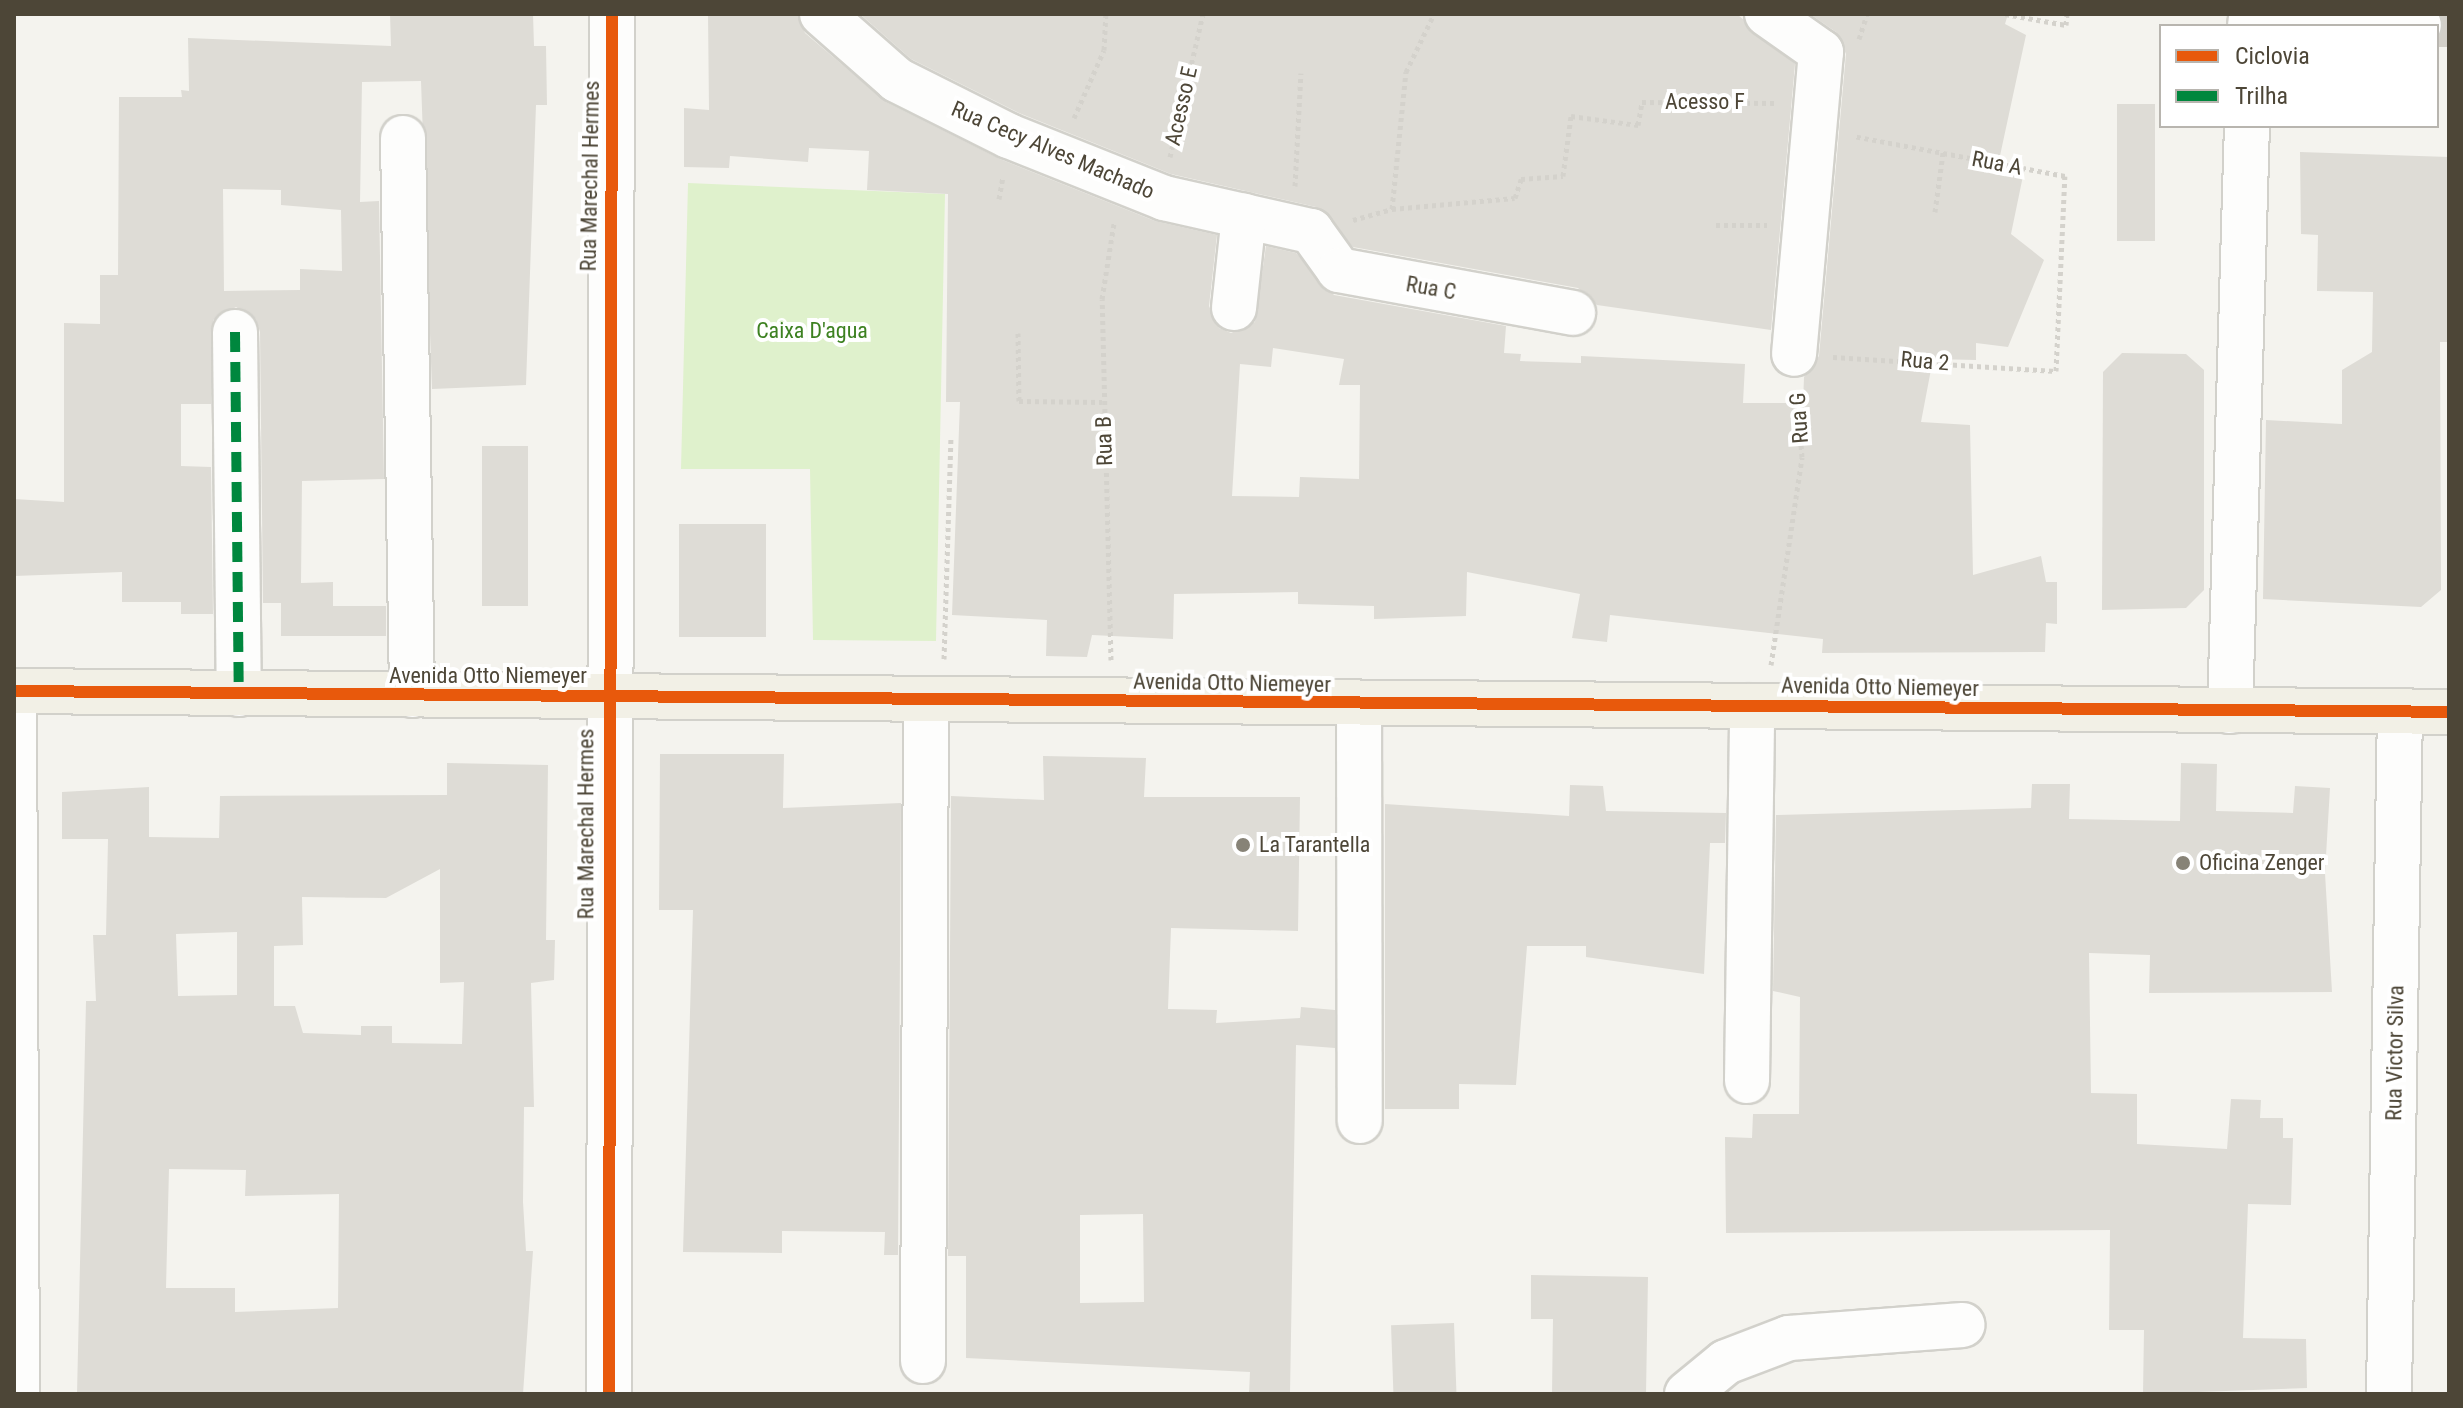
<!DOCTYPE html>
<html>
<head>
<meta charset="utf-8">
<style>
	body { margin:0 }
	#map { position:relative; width:2463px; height:1408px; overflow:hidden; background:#f4f3ee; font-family:"Roboto Condensed",sans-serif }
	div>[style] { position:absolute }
	.green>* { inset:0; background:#dff1cc }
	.building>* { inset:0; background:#dedcd6; transform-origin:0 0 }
	.minor-tunnel>* { height:44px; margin-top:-22px; transform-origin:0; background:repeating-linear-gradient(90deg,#d3d0c9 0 44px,transparent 0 66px) }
	.path>* { height:5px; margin-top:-2.5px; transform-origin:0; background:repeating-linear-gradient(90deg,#d4d2cc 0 4px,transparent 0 8px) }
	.roads { filter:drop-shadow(2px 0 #d2d1cb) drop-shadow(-2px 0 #d2d1cb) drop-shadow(0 2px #d2d1cb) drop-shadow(0 -2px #d2d1cb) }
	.minor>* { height:44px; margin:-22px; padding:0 22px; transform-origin:22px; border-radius:22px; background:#fdfdfc }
	.major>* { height:44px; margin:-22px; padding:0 22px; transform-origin:22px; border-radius:22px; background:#f2f0e6 }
	.quiet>* { height:10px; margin-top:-5px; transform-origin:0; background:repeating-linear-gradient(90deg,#00873e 0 20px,transparent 0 30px) }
	.cycleway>* { height:12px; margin:-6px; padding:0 6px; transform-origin:6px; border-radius:6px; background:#e8590c }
	.dots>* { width:22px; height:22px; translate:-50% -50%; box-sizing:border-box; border:4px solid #fff; border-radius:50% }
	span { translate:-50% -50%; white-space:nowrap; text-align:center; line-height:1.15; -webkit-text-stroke:8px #fff; paint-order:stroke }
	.street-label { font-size:22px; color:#4d4637 }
	.park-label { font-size:22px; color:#3d8121 }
	.poi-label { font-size:22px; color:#4d4637 }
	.left { translate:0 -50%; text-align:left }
	.frame { position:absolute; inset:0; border:16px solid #4d4637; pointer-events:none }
	.legend { position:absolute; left:2159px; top:24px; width:280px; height:104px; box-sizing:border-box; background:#fff; border:2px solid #b8b5af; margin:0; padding:10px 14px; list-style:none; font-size:24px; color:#4d4637 }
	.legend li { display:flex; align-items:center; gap:16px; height:40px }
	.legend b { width:40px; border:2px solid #b8b5af }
</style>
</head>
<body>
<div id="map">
	<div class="green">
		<div style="clip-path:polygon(688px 183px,945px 194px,936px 641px,813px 640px,810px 469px,681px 469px)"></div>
	</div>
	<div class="building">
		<div style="clip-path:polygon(evenodd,390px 14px,533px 14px,534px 46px,546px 46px,547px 105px,536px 105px,526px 385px,432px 389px,421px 81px,362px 82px,360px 202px,379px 201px,384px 479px,302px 481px,301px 583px,333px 582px,333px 606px,386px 606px,386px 636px,281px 636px,281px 603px,263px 603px,260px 332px,256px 319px,236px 307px,213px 320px,211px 404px,181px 404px,181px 466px,211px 467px,213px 614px,181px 614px,181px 602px,122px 602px,122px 572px,14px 576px,14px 499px,64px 502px,64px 323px,100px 324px,100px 275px,118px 275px,119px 97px,182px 97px,181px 90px,189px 91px,188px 38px,391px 46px,390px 14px,223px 189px,281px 190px,281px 205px,341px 210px,342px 271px,300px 269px,300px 290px,224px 291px,223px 189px)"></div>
		<div style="clip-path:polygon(evenodd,708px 14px,798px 14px,805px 33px,886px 102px,1000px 159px,1155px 221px,1217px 235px,1209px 306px,1219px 328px,1231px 333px,1255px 322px,1266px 246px,1296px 253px,1334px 295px,1506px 326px,1504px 353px,1521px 354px,1520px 361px,1581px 363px,1581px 356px,1745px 364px,1743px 403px,1803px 403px,1804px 377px,1819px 356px,1846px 54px,1836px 32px,1810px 14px,2008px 14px,2005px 24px,2026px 35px,1998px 165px,2024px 171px,2011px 234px,2044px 260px,2008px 347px,1976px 343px,1976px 360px,1933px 359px,1921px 422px,1970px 425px,1973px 575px,2041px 556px,2046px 582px,2057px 582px,2057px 624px,2046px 623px,2045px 652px,1822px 653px,1823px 639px,1610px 615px,1607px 642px,1572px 638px,1580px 594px,1467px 572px,1466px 616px,1374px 619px,1374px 606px,1298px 604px,1298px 592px,1174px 594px,1173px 639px,1092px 635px,1087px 657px,1046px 656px,1047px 620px,952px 615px,960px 402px,946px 402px,948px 194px,867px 190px,869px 151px,809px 148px,808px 162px,730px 156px,729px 168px,684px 167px,684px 108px,709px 110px,708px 14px,1273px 348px,1344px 359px,1339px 385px,1360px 385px,1359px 479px,1300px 477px,1299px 497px,1232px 496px,1240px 364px,1271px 367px,1273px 348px)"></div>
		<div style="clip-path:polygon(860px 14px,1738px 15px,1795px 64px,1771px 330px,1597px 305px,1578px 288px,1353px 247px,1316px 207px,1171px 174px,1019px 113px,911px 59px)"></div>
		<div style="left:2117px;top:104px;width:38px;height:137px"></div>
		<div style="clip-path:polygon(2300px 152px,2449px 157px,2449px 342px,2440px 342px,2441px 590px,2421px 607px,2263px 599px,2266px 420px,2342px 424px,2342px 370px,2372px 352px,2373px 292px,2317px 291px,2318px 235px,2301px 234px)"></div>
		<div style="clip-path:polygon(2122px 353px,2186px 354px,2204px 370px,2204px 590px,2186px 608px,2102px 610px,2103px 372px)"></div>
		<div style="left:482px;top:446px;width:46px;height:160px"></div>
		<div style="left:679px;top:524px;width:87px;height:113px"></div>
		<div style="clip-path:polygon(660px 754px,784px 754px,783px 808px,901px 803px,898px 1255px,884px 1255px,885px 1232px,782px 1231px,782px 1253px,683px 1252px,693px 910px,659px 910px)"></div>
		<div style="clip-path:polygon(evenodd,1043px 756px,1146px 758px,1144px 797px,1300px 797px,1298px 931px,1171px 928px,1168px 1009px,1217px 1010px,1216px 1023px,1300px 1018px,1301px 1007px,1335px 1010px,1335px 1048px,1296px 1045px,1290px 1394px,1249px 1394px,1250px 1372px,966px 1358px,966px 1256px,948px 1256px,951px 796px,1044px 800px,1043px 756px,1143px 1214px,1144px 1302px,1080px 1303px,1080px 1215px,1143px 1214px)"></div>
		<div style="clip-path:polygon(evenodd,447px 763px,548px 765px,546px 940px,555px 940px,554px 980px,531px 983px,534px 1107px,524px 1107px,523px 1202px,526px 1251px,533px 1251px,523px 1394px,77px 1394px,86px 1001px,96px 1001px,93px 935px,106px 935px,108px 839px,62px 839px,62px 792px,149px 787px,149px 837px,219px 838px,220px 796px,447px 795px,447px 763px,440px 869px,440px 983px,464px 982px,462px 1044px,392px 1043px,392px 1026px,361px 1026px,361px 1035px,303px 1033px,295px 1006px,274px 1006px,274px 946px,303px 945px,302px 897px,386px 898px,440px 869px,447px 763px,237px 932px,237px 995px,178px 996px,176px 934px,237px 932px,447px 763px,169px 1169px,246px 1170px,245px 1196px,339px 1194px,338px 1308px,235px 1312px,235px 1288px,166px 1288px,169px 1169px)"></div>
		<div style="clip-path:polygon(2181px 763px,2217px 764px,2216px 811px,2293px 813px,2295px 786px,2330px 788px,2325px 873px,2332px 992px,2149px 993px,2150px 955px,2089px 953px,2091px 1093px,2137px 1094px,2137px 1144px,2227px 1149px,2231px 1099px,2261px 1100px,2260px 1118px,2283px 1118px,2283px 1138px,2293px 1138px,2291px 1205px,2248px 1204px,2243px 1338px,2306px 1339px,2307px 1388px,2143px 1394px,2144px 1330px,2109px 1330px,2110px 1230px,1726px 1233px,1725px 1137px,1752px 1138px,1753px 1114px,1799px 1114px,1800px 997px,1773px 991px,1776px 815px,2031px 808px,2032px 784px,2070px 784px,2069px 819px,2180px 821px)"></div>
		<div style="clip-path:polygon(1570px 785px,1603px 786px,1606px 811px,1726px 813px,1725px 843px,1710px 843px,1704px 974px,1586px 957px,1586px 946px,1527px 946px,1516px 1085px,1459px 1084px,1459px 1109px,1385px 1109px,1385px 804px,1569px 816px)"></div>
		<div style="clip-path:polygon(1531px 1275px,1648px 1277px,1646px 1394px,1552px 1394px,1553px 1319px,1531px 1319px)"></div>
		<div style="left:1454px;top:1323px;width:71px;height:63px;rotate:88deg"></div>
	</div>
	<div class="minor-tunnel">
		<div style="left:2419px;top:25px;width:30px"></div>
	</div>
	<div class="path">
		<div style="left:2005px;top:14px;width:62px;rotate:10.2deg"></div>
		<div style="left:2066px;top:25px;width:11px;rotate:-85deg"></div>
		<div style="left:1859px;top:39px;width:26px;rotate:-72deg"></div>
		<div style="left:1074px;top:118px;width:74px;rotate:-66.2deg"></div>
		<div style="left:1104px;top:50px;width:36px;rotate:-87deg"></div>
		<div style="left:1170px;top:157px;width:147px;rotate:-77deg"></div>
		<div style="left:1295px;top:186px;width:113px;rotate:-87deg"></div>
		<div style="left:999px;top:199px;width:22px;rotate:-80deg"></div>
		<div style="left:1392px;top:209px;width:123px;rotate:-5.1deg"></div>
		<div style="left:1515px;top:198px;width:20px;rotate:-72deg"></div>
		<div style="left:1521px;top:179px;width:42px;rotate:-4.1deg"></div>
		<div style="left:1563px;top:176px;width:61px;rotate:-82.4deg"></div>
		<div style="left:1571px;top:116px;width:68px;rotate:7.7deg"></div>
		<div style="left:1638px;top:125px;width:23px;rotate:-80deg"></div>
		<div style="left:1642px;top:102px;width:133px;rotate:0.4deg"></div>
		<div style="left:1935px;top:212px;width:60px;rotate:-82.3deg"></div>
		<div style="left:1353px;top:220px;width:41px;rotate:-15.8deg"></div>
		<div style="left:1392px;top:209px;width:138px;rotate:-84.2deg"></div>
		<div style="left:1406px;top:72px;width:64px;rotate:-64.2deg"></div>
		<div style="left:1716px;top:225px;width:51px"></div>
		<div style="left:1018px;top:333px;width:68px;rotate:89.2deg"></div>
		<div style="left:1019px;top:401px;width:83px;rotate:0.7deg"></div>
		<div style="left:1833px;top:357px;width:223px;rotate:3.6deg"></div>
		<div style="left:2056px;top:371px;width:195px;rotate:-87.4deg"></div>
		<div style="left:2065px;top:176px;width:215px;rotate:-169.3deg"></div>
		<div style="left:944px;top:659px;width:220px;rotate:-88.2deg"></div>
		<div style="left:1111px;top:660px;width:361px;rotate:-91.4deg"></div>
		<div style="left:1102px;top:299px;width:77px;rotate:-81deg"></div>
		<div style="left:1771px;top:665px;width:210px;rotate:-81.5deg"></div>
		<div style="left:1802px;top:457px;width:64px;rotate:-94.5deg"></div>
	</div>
	<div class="roads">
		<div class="minor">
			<div style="left:822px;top:14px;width:100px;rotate:41.3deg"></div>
			<div style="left:897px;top:80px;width:125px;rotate:26.6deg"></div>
			<div style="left:1009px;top:136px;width:167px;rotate:21.8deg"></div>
			<div style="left:1164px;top:198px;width:151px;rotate:12.7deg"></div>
			<div style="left:1311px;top:231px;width:48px;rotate:54.3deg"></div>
			<div style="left:1339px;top:270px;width:238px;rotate:10.4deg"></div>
			<div style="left:1767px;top:14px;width:66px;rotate:35.1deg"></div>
			<div style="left:1821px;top:52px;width:303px;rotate:95.1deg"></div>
			<div style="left:2250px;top:26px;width:8px;rotate:-83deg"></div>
			<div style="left:2251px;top:18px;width:168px;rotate:2.4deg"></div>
			<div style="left:403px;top:138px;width:557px;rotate:89.07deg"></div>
			<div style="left:1234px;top:308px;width:93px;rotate:-83.8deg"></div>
			<div style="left:235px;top:332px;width:362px;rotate:89.4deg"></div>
			<div style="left:14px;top:691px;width:703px;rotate:89.76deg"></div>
			<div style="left:1359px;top:706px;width:415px;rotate:89.9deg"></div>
			<div style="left:2230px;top:711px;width:585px;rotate:-88.34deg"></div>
			<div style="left:1747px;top:1081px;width:375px;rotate:-89.2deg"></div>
			<div style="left:923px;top:1361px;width:662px;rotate:-89.74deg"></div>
			<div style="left:609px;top:1394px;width:1380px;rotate:-89.88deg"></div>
			<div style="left:1687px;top:1394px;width:50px;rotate:-39.4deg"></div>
			<div style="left:1726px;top:1362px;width:67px;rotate:-20.9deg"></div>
			<div style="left:1789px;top:1338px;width:174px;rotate:-4.3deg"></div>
			<div style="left:2389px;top:1394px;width:683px;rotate:-89.08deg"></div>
		</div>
		<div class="major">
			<div style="left:14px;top:691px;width:2435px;rotate:0.49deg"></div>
		</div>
	</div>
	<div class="quiet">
		<div style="left:235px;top:332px;width:362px;rotate:89.4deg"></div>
	</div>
	<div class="cycleway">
		<div style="left:14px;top:691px;width:2435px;rotate:0.49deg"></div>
		<div style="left:609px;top:1394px;width:1380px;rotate:-89.88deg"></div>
	</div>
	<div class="dots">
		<div style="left:1243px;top:845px;background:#878377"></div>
		<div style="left:2183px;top:863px;background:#878377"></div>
	</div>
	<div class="street-label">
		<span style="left:1705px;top:102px">Acesso F</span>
		<span style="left:1181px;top:106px;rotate:-77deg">Acesso E</span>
		<span style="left:1053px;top:150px;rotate:23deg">Rua Cecy Alves Machado</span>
		<span style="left:1997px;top:163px;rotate:11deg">Rua A</span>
		<span style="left:590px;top:176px;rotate:-89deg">Rua Marechal Hermes</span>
		<span style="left:1431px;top:288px;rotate:10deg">Rua C</span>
		<span style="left:1925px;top:361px;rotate:5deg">Rua 2</span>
		<span style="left:1799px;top:418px;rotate:-94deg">Rua G</span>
		<span style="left:1104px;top:441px;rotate:-92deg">Rua B</span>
		<span style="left:488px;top:676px">Avenida Otto Niemeyer</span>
		<span style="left:1232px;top:683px;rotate:1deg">Avenida Otto Niemeyer</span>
		<span style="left:1880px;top:687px;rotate:1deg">Avenida Otto Niemeyer</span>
		<span style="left:586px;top:824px;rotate:-90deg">Rua Marechal Hermes</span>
		<span style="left:2395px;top:1053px;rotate:-89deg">Rua Victor Silva</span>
	</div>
	<div class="park-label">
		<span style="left:812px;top:331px">Caixa D'agua</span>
	</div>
	<div class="poi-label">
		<span class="left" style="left:1259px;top:845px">La Tarantella</span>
		<span class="left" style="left:2199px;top:863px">Oficina Zenger</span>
	</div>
	<div class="frame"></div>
	<ul class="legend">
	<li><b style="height:10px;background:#e8590c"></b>Ciclovia</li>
	<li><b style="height:10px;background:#00873e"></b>Trilha</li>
	</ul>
</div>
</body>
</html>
